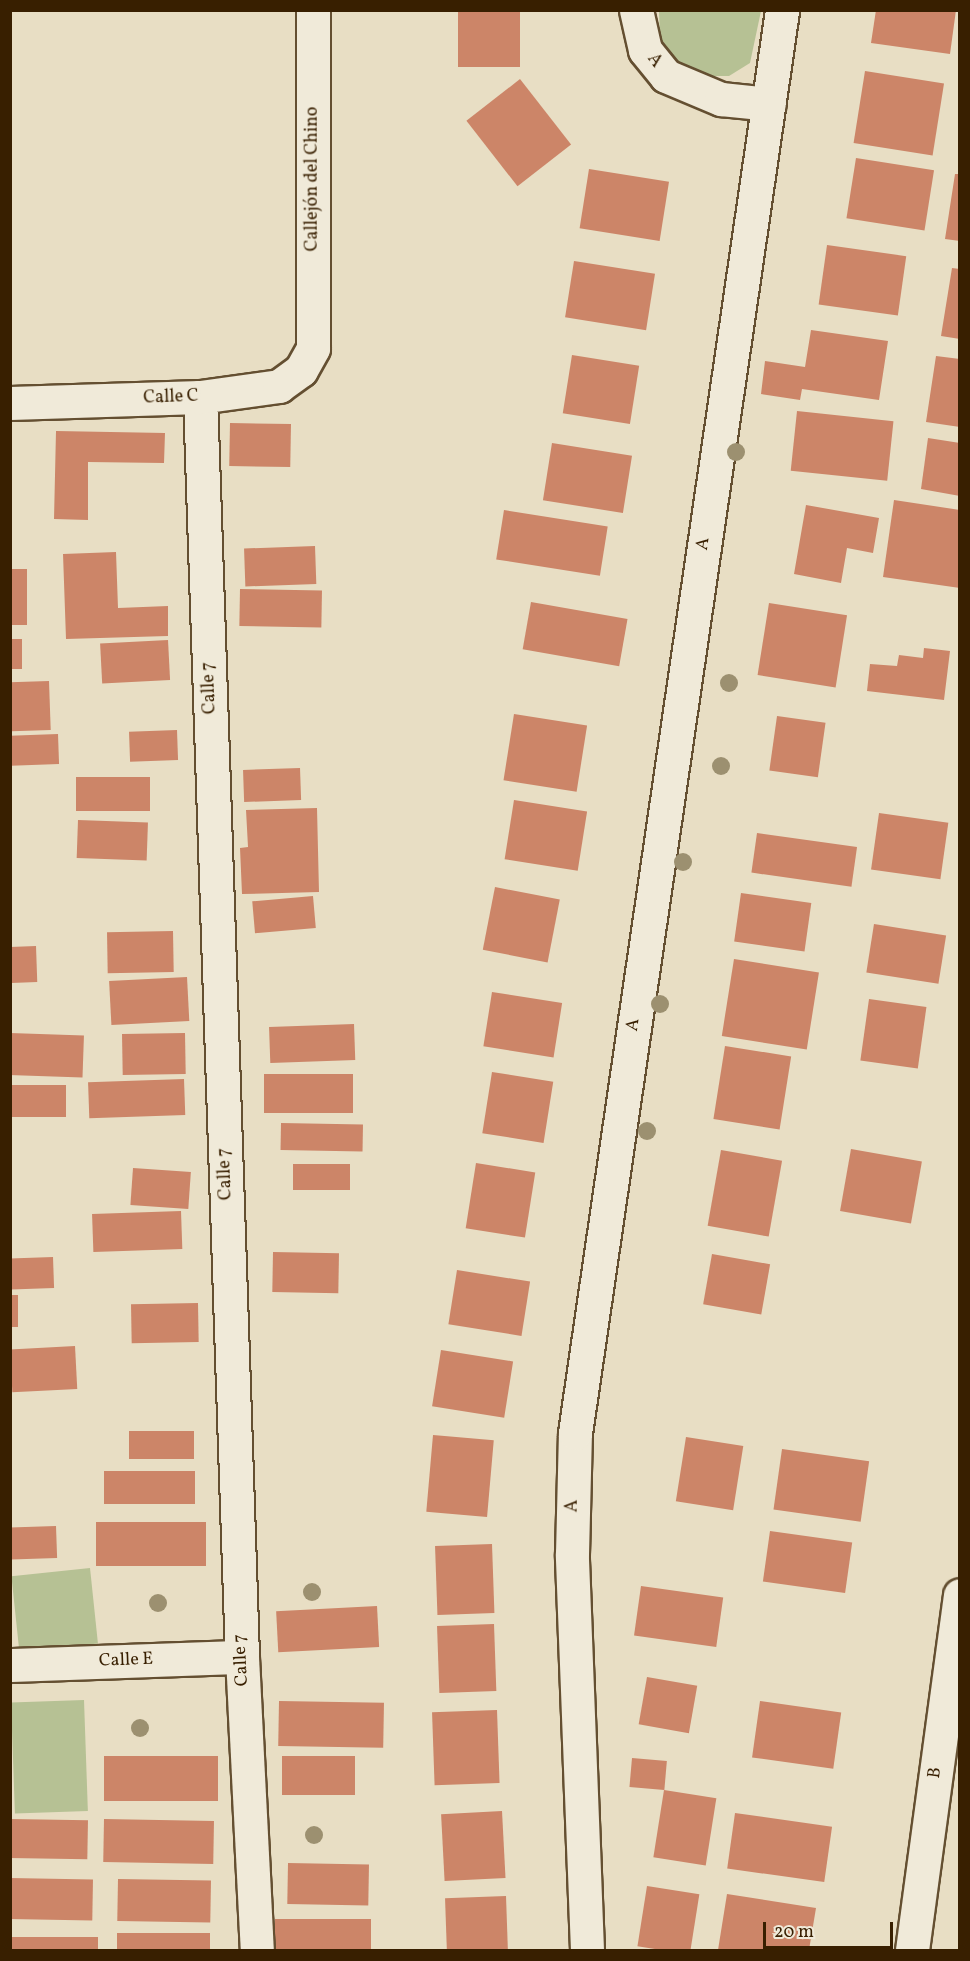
<!DOCTYPE html>
<html>
<head>
<meta charset="utf-8">
<style>
	body { margin:0 }
	#map { position:relative; width:970px; height:1961px; overflow:hidden; background:#e8dec4; font-family:Vollkorn,serif }
	div>[style] { position:absolute }
	.green>* { inset:0; background:#b6c194; transform-origin:0 0 }
	.building>* { inset:0; background:#cc8568; transform-origin:0 0 }
	.roads { filter:drop-shadow(2px 0 #644f31) drop-shadow(-2px 0 #644f31) drop-shadow(0 2px #644f31) drop-shadow(0 -2px #644f31) }
	.minor>* { height:33px; margin:-16.5px; padding:0 16.5px; transform-origin:16.5px; border-radius:16.5px; background:#f0ead9 }
	.trees>* { width:18px; height:18px; margin:-9px; border-radius:50%; background:#9c9070 }
	span { translate:-50% -50%; white-space:nowrap; text-align:center; line-height:1.15; -webkit-text-stroke:5px #f0ead9; paint-order:stroke }
	.street-label { font-size:18px; color:#381f00 }
	.frame { position:absolute; inset:0; border:12px solid #381f00; pointer-events:none }
	.scale { position:absolute; left:763px; top:1922px; width:130px; height:27px; box-sizing:border-box; border:3px solid #381f00; border-top:0; padding-left:8px; font-size:18px; line-height:21px; white-space:nowrap; color:#381f00; -webkit-text-stroke:4px #f0ead9; paint-order:stroke }
</style>
</head>
<body>
<div id="map">
	<div class="green">
		<div style="clip-path:polygon(659px 11px,761px 11px,750px 63px,729px 76px,709px 76px,690px 71px,675px 61px,660px 38px)"></div>
		<div style="left:90px;top:1568px;width:76px;height:79px;rotate:84deg"></div>
		<div style="left:84px;top:1700px;width:111px;height:73px;rotate:88deg"></div>
	</div>
	<div class="building">
		<div style="left:458px;top:10px;width:62px;height:57px"></div>
		<div style="clip-path:polygon(876px 10px,956px 10px,950px 54px,871px 43px)"></div>
		<div style="left:865px;top:71px;width:80px;height:73px;rotate:9deg"></div>
		<div style="left:520px;top:79px;width:83px;height:68px;rotate:52deg"></div>
		<div style="left:856px;top:158px;width:79px;height:61px;rotate:9deg"></div>
		<div style="left:589px;top:169px;width:81px;height:60px;rotate:9deg"></div>
		<div style="clip-path:polygon(955px 174px,960px 174px,960px 241px,945px 239px)"></div>
		<div style="left:827px;top:245px;width:80px;height:60px;rotate:8deg"></div>
		<div style="left:574px;top:261px;width:82px;height:57px;rotate:9deg"></div>
		<div style="clip-path:polygon(952px 268px,960px 269px,960px 339px,941px 336px)"></div>
		<div style="clip-path:polygon(811px 330px,888px 341px,879px 400px,802px 389px,800px 400px,761px 394px,765px 361px,805px 367px)"></div>
		<div style="left:572px;top:355px;width:68px;height:59px;rotate:9deg"></div>
		<div style="clip-path:polygon(936px 356px,960px 359px,960px 427px,926px 422px)"></div>
		<div style="left:797px;top:411px;width:97px;height:60px;rotate:6deg"></div>
		<div style="left:230px;top:423px;width:61px;height:43px;rotate:1deg"></div>
		<div style="clip-path:polygon(56px 431px,165px 433px,164px 463px,88px 462px,88px 520px,54px 519px)"></div>
		<div style="clip-path:polygon(928px 438px,960px 443px,960px 496px,921px 489px)"></div>
		<div style="left:552px;top:443px;width:81px;height:58px;rotate:9deg"></div>
		<div style="clip-path:polygon(894px 500px,960px 510px,960px 588px,883px 577px)"></div>
		<div style="clip-path:polygon(806px 505px,879px 518px,873px 553px,847px 548px,841px 583px,794px 574px)"></div>
		<div style="left:504px;top:510px;width:105px;height:50px;rotate:9deg"></div>
		<div style="left:315px;top:546px;width:38px;height:71px;rotate:88deg"></div>
		<div style="clip-path:polygon(116px 552px,118px 608px,168px 606px,168px 636px,66px 639px,63px 554px)"></div>
		<div style="left:10px;top:569px;width:17px;height:56px"></div>
		<div style="left:240px;top:589px;width:82px;height:37px;rotate:1deg"></div>
		<div style="left:531px;top:602px;width:98px;height:48px;rotate:10deg"></div>
		<div style="left:769px;top:603px;width:79px;height:73px;rotate:9deg"></div>
		<div style="left:10px;top:639px;width:12px;height:30px"></div>
		<div style="left:168px;top:640px;width:40px;height:68px;rotate:87deg"></div>
		<div style="clip-path:polygon(924px 648px,950px 651px,944px 700px,867px 691px,870px 664px,897px 666px,899px 655px,923px 658px)"></div>
		<div style="left:49px;top:681px;width:49px;height:39px;rotate:88deg"></div>
		<div style="left:514px;top:714px;width:74px;height:67px;rotate:9deg"></div>
		<div style="left:777px;top:716px;width:49px;height:55px;rotate:8deg"></div>
		<div style="left:177px;top:730px;width:30px;height:48px;rotate:88deg"></div>
		<div style="left:58px;top:734px;width:30px;height:48px;rotate:88deg"></div>
		<div style="left:300px;top:768px;width:32px;height:57px;rotate:88deg"></div>
		<div style="left:76px;top:777px;width:74px;height:34px"></div>
		<div style="left:514px;top:800px;width:74px;height:60px;rotate:9deg"></div>
		<div style="clip-path:polygon(317px 808px,319px 892px,242px 894px,240px 848px,248px 847px,246px 810px)"></div>
		<div style="left:879px;top:813px;width:70px;height:57px;rotate:8deg"></div>
		<div style="left:78px;top:820px;width:70px;height:38px;rotate:2deg"></div>
		<div style="left:757px;top:833px;width:101px;height:40px;rotate:8deg"></div>
		<div style="left:495px;top:887px;width:66px;height:64px;rotate:11deg"></div>
		<div style="left:741px;top:893px;width:71px;height:49px;rotate:8deg"></div>
		<div style="left:313px;top:896px;width:32px;height:61px;rotate:85deg"></div>
		<div style="left:874px;top:924px;width:73px;height:49px;rotate:9deg"></div>
		<div style="left:173px;top:931px;width:41px;height:66px;rotate:89deg"></div>
		<div style="left:36px;top:946px;width:36px;height:26px;rotate:88deg"></div>
		<div style="left:734px;top:959px;width:86px;height:78px;rotate:9deg"></div>
		<div style="left:187px;top:977px;width:44px;height:78px;rotate:87deg"></div>
		<div style="left:492px;top:992px;width:71px;height:55px;rotate:9deg"></div>
		<div style="left:869px;top:999px;width:58px;height:62px;rotate:8deg"></div>
		<div style="left:354px;top:1024px;width:36px;height:85px;rotate:88deg"></div>
		<div style="left:10px;top:1033px;width:74px;height:42px;rotate:2deg"></div>
		<div style="left:185px;top:1033px;width:41px;height:63px;rotate:89deg"></div>
		<div style="left:725px;top:1046px;width:67px;height:74px;rotate:9deg"></div>
		<div style="left:492px;top:1072px;width:62px;height:62px;rotate:9deg"></div>
		<div style="left:264px;top:1074px;width:89px;height:39px"></div>
		<div style="left:184px;top:1079px;width:36px;height:96px;rotate:88deg"></div>
		<div style="left:10px;top:1085px;width:56px;height:32px"></div>
		<div style="left:281px;top:1123px;width:82px;height:27px;rotate:1deg"></div>
		<div style="left:851px;top:1149px;width:72px;height:63px;rotate:10deg"></div>
		<div style="left:721px;top:1150px;width:62px;height:77px;rotate:10deg"></div>
		<div style="left:476px;top:1163px;width:60px;height:66px;rotate:9deg"></div>
		<div style="left:293px;top:1164px;width:57px;height:26px"></div>
		<div style="left:133px;top:1168px;width:58px;height:37px;rotate:4deg"></div>
		<div style="left:181px;top:1211px;width:38px;height:89px;rotate:88deg"></div>
		<div style="left:273px;top:1252px;width:66px;height:40px;rotate:1deg"></div>
		<div style="left:712px;top:1254px;width:59px;height:51px;rotate:10deg"></div>
		<div style="left:53px;top:1257px;width:31px;height:43px;rotate:88deg"></div>
		<div style="left:457px;top:1270px;width:74px;height:55px;rotate:9deg"></div>
		<div style="left:10px;top:1295px;width:8px;height:32px"></div>
		<div style="left:198px;top:1303px;width:39px;height:67px;rotate:89deg"></div>
		<div style="left:75px;top:1346px;width:43px;height:65px;rotate:87deg"></div>
		<div style="left:441px;top:1350px;width:73px;height:57px;rotate:9deg"></div>
		<div style="left:129px;top:1431px;width:65px;height:28px"></div>
		<div style="left:433px;top:1435px;width:61px;height:77px;rotate:5deg"></div>
		<div style="left:686px;top:1437px;width:58px;height:65px;rotate:9deg"></div>
		<div style="left:782px;top:1449px;width:88px;height:61px;rotate:8deg"></div>
		<div style="left:104px;top:1471px;width:91px;height:33px"></div>
		<div style="left:206px;top:1522px;width:44px;height:110px;rotate:90deg"></div>
		<div style="left:56px;top:1526px;width:32px;height:46px;rotate:88deg"></div>
		<div style="left:770px;top:1531px;width:83px;height:51px;rotate:8deg"></div>
		<div style="left:492px;top:1544px;width:69px;height:57px;rotate:88deg"></div>
		<div style="left:641px;top:1586px;width:83px;height:50px;rotate:8deg"></div>
		<div style="left:377px;top:1606px;width:41px;height:101px;rotate:87deg"></div>
		<div style="left:494px;top:1624px;width:67px;height:57px;rotate:88deg"></div>
		<div style="left:647px;top:1677px;width:51px;height:48px;rotate:10deg"></div>
		<div style="left:279px;top:1701px;width:105px;height:45px;rotate:1deg"></div>
		<div style="left:760px;top:1701px;width:82px;height:57px;rotate:8deg"></div>
		<div style="left:497px;top:1710px;width:73px;height:65px;rotate:88deg"></div>
		<div style="left:104px;top:1756px;width:114px;height:45px"></div>
		<div style="left:282px;top:1756px;width:73px;height:39px"></div>
		<div style="left:632px;top:1758px;width:35px;height:29px;rotate:5deg"></div>
		<div style="left:664px;top:1790px;width:53px;height:68px;rotate:9deg"></div>
		<div style="left:502px;top:1811px;width:67px;height:61px;rotate:87deg"></div>
		<div style="left:735px;top:1813px;width:98px;height:56px;rotate:8deg"></div>
		<div style="left:10px;top:1819px;width:78px;height:39px;rotate:1deg"></div>
		<div style="left:104px;top:1819px;width:110px;height:43px;rotate:1deg"></div>
		<div style="left:288px;top:1863px;width:81px;height:41px;rotate:1deg"></div>
		<div style="left:10px;top:1878px;width:83px;height:41px;rotate:1deg"></div>
		<div style="left:118px;top:1879px;width:93px;height:42px;rotate:1deg"></div>
		<div style="left:647px;top:1886px;width:53px;height:61px;rotate:9deg"></div>
		<div style="clip-path:polygon(727px 1894px,816px 1908px,809px 1950px,718px 1950px)"></div>
		<div style="left:506px;top:1896px;width:54px;height:61px;rotate:88deg"></div>
		<div style="left:275px;top:1919px;width:96px;height:31px"></div>
		<div style="left:117px;top:1933px;width:93px;height:17px"></div>
		<div style="left:10px;top:1937px;width:88px;height:13px"></div>
	</div>
	<div class="roads">
		<div class="minor">
			<div style="left:636px;top:10px;width:41px;rotate:77.3deg"></div>
			<div style="left:645px;top:50px;width:33px;rotate:51deg"></div>
			<div style="left:666px;top:76px;width:60px;rotate:22.7deg"></div>
			<div style="left:721px;top:99px;width:48px;rotate:5.9deg"></div>
			<div style="left:200px;top:397px;width:1261px;rotate:88.09deg"></div>
			<div style="left:242px;top:1657px;width:293px;rotate:87.1deg"></div>
			<div style="left:10px;top:403px;width:190px;rotate:-1.8deg"></div>
			<div style="left:200px;top:397px;width:80px;rotate:-7.9deg"></div>
			<div style="left:279px;top:386px;width:27px;rotate:-36deg"></div>
			<div style="left:301px;top:370px;width:25px;rotate:-61deg"></div>
			<div style="left:313px;top:348px;width:338px;rotate:-90deg"></div>
			<div style="left:10px;top:1665px;width:232px;rotate:-2deg"></div>
			<div style="left:587px;top:1950px;width:396px;rotate:-92.2deg"></div>
			<div style="left:572px;top:1554px;width:121px;rotate:-88.6deg"></div>
			<div style="left:575px;top:1433px;width:1438px;rotate:-81.72deg"></div>
			<div style="left:912px;top:1950px;width:358px;rotate:-82.3deg"></div>
		</div>
	</div>
	<div class="trees">
		<div style="left:736px;top:452px"></div>
		<div style="left:729px;top:683px"></div>
		<div style="left:721px;top:766px"></div>
		<div style="left:683px;top:862px"></div>
		<div style="left:660px;top:1004px"></div>
		<div style="left:647px;top:1131px"></div>
		<div style="left:312px;top:1592px"></div>
		<div style="left:158px;top:1603px"></div>
		<div style="left:140px;top:1728px"></div>
		<div style="left:314px;top:1835px"></div>
	</div>
	<div class="street-label">
		<span style="left:654px;top:61px;rotate:53deg">A</span>
		<span style="left:313px;top:179px;rotate:-90deg">Callejón del Chino</span>
		<span style="left:171px;top:398px;rotate:-2deg">Calle C</span>
		<span style="left:704px;top:544px;rotate:-82deg">A</span>
		<span style="left:210px;top:688px;rotate:-92deg">Calle 7</span>
		<span style="left:634px;top:1025px;rotate:-82deg">A</span>
		<span style="left:226px;top:1174px;rotate:-92deg">Calle 7</span>
		<span style="left:573px;top:1506px;rotate:-89deg">A</span>
		<span style="left:242px;top:1660px;rotate:-93deg">Calle 7</span>
		<span style="left:126px;top:1661px;rotate:-2deg">Calle E</span>
		<span style="left:936px;top:1773px;rotate:-82deg">B</span>
	</div>
	<div class="frame"></div>
	<div class="scale">20 m</div>
</div>
</body>
</html>
